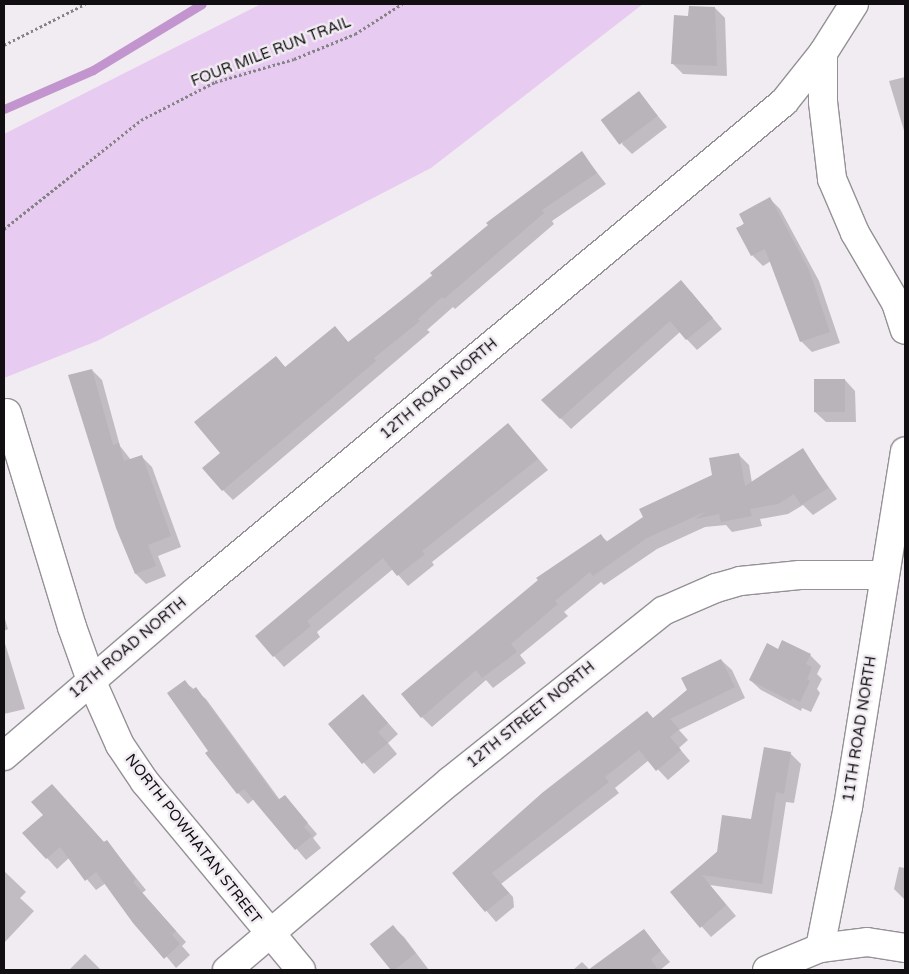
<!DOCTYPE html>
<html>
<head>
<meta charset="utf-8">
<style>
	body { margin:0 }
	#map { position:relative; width:909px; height:974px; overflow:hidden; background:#f1ecf2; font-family:"Varela Round",sans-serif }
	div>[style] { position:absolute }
	.green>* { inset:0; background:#e8cbf1 }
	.shadow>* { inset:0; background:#0003 }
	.stream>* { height:9px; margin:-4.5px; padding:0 4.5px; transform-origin:4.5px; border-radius:4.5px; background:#c295cf }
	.building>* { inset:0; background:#b8b4b9; transform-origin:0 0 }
	.path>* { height:3px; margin-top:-1.5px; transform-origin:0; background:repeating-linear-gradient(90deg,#868387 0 2.5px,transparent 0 5px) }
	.roads { filter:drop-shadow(1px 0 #959196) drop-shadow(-1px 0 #959196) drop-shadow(0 1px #959196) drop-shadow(0 -1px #959196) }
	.minor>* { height:28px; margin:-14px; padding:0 14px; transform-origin:14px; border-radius:14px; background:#fff }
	span { translate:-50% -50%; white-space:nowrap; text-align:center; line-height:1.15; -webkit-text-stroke:5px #f1ecf2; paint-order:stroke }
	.street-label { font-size:15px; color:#110f11 }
	.frame { position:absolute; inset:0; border:5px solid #110f11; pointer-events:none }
</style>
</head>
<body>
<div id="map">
	<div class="green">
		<div style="clip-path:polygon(261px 4px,643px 4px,431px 168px,97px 341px,4px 378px,4px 134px)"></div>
	</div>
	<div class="shadow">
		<div style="clip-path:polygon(715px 8px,725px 18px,727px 76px,683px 74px,673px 64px)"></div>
		<div style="clip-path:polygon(905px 77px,905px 134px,889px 81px)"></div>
		<div style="clip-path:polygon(639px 93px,667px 127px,632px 154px,622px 144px)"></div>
		<div style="clip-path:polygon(582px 153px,606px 184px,552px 221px,554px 224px,455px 309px,453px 307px,427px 330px,430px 332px,233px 500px,223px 490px,222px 453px,276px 357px,286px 368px,335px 327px,349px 343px)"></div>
		<div style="clip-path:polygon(770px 199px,780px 209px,819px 281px,840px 343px,812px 352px,802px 342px,771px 261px,763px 266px,752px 255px,738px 229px)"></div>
		<div style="clip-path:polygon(691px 292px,722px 329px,697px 350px,680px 332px,571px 429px,543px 400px)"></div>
		<div style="clip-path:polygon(92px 370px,102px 380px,120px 446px,131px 460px,141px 456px,152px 467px,181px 547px,158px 556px,166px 576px,146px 584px,136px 574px,117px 527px)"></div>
		<div style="clip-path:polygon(845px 380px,855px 391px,856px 422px,826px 422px,815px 412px)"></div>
		<div style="clip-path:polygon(518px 435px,548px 470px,432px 562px,434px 565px,408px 586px,393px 569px,317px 632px,320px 637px,284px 667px,256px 636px)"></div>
		<div style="clip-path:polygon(803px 450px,837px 499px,813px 515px,803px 505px,788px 514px,760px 519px,762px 526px,732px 532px,726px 525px,705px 527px,657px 549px,604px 585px,601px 582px,564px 612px,568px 616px,520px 655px,526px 663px,493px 688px,486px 680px,432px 727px,422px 717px,600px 535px,608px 542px,714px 476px,738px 454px,749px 465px,752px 483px)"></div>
		<div style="clip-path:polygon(4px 616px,8px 629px,4px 631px)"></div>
		<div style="clip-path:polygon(4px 640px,25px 709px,4px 714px)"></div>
		<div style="clip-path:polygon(778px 651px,810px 655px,821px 666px,817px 674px,822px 679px,817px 689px,820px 693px,811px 712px,802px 708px,801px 711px,761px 690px,750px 680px)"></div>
		<div style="clip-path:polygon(721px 660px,732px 670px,745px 698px,679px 730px,688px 740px,679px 748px,690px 761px,668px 780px,649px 760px,615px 788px,619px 793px,501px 884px,513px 897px,514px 907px,496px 922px,454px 873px,654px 719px)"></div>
		<div style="clip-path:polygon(185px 682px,206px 699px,280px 800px,285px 797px,317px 834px,313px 838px,321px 848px,306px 860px,254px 799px,248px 804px,238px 793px,209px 751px)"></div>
		<div style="clip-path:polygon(373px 706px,398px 734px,388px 743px,397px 754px,374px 774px,329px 724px)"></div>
		<div style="clip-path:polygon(790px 753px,801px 764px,794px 803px,786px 802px,772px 894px,710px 885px,736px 916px,711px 937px,671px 892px,752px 821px)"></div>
		<div style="clip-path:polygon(24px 833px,107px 842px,146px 890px,142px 893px,186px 942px,182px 946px,190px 955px,176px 968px,106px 883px,96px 890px,69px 858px,57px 869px)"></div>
		<div style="clip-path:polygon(899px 867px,905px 868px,905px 900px,894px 889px)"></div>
		<div style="clip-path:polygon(4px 871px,26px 892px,20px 898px,34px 911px,4px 943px)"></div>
		<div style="clip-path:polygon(393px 927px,404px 937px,429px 970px,393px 970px,372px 944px)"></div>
		<div style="clip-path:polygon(644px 931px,670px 962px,660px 970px,573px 970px,582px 962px,590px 970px)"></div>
		<div style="clip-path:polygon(85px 954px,101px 970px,69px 970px)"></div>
	</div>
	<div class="stream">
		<div style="left:4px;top:109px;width:97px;rotate:-23.7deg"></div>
		<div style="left:93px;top:70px;width:127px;rotate:-31.2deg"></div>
	</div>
	<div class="building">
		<div style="clip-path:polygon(689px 6px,715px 7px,717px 66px,671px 64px,674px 15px,688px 16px)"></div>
		<div style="left:639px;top:91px;width:31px;height:48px;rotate:53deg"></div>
		<div style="clip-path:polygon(582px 151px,597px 173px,542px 210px,544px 213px,444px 299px,442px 297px,418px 319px,420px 321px,374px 358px,376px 361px,222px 491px,202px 468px,220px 453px,194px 422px,276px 356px,285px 367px,335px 326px,348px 342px,433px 276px,430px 273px,488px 225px,486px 223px)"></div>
		<div style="clip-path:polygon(770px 197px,809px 270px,830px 332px,800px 342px,765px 249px,751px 256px,736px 228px,744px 224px,739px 214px)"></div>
		<div style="clip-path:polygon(681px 280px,713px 318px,686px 340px,670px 321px,560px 419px,541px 400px)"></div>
		<div style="clip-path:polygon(92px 369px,113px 445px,119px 443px,124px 461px,142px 455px,171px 536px,148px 545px,156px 566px,135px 574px,116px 528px,68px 375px)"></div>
		<div style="left:814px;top:379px;width:31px;height:33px"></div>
		<div style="clip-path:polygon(508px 423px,538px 459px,422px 551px,425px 554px,397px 576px,383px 558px,307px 621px,311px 626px,273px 657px,255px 636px)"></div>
		<div style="clip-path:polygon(803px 448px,828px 488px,801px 505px,794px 494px,778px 504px,750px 509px,752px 516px,721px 522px,719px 514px,695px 519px,707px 511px,647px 538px,593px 576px,590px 572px,555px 601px,558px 604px,511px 644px,517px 652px,482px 678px,476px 670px,421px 718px,401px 694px,538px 580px,536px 578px,601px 534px,606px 542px,643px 517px,639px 509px,712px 475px,709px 458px,739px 453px,745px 486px)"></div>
		<div style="clip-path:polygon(782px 640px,811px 654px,806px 664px,812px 667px,807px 679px,810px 681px,800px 702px,792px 698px,791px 701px,749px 680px,767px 643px,778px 649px)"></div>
		<div style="clip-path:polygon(721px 659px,735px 687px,670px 719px,679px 729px,670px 737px,681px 750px,656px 771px,639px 750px,605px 777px,609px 782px,492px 873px,509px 893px,485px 912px,452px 873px,542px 793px,647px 711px,653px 718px,687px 690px,681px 678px)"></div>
		<div style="clip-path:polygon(185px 680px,192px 690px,196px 687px,278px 800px,285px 795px,308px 823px,304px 827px,312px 836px,295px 850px,244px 789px,237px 794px,205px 753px,208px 751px,167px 693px)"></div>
		<div style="clip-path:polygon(363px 694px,388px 723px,378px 732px,388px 743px,362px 764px,328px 724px)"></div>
		<div style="clip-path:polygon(764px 747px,791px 752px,784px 794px,776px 792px,762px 884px,702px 875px,726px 905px,700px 928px,670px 892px,717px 852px,722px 815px,751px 819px)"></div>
		<div style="clip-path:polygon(52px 784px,104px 842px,107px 840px,136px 879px,133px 882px,176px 931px,172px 935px,180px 944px,164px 959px,133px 923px,96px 872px,85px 881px,60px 847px,46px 859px,22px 833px,43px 815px,31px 802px)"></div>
		<div style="left:393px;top:925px;width:36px;height:30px;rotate:51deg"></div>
		<div style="clip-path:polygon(644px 929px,661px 951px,651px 959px,658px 970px,588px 970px)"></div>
	</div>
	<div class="path">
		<div style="left:4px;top:45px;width:91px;rotate:-26.8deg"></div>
		<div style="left:4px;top:229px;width:175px;rotate:-38.5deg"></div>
		<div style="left:141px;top:120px;width:83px;rotate:-27.2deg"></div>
		<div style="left:215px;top:82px;width:82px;rotate:-16.2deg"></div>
		<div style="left:294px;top:59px;width:66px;rotate:-22.3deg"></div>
		<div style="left:355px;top:34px;width:56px;rotate:-32.6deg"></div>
	</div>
	<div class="roads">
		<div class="minor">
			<div style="left:823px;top:53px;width:49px;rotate:90deg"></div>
			<div style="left:823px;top:102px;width:78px;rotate:83.3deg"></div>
			<div style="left:832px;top:179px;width:59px;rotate:66.9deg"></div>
			<div style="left:855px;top:233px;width:81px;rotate:59.6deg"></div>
			<div style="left:896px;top:303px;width:28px;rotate:72deg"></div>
			<div style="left:7px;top:413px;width:224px;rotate:73.1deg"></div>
			<div style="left:72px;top:627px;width:56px;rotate:70.3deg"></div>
			<div style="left:91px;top:680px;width:71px;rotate:66deg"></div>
			<div style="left:120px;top:745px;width:45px;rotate:56deg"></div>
			<div style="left:145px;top:782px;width:244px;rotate:50.3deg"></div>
			<div style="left:4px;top:756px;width:253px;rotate:-40.7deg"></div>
			<div style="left:196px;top:591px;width:765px;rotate:-39.75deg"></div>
			<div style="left:784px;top:102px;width:63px;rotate:-51.5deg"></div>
			<div style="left:823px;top:53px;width:58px;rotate:-57.7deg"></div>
			<div style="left:820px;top:948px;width:47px;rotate:-7.3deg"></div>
			<div style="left:867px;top:942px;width:38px;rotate:9deg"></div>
			<div style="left:227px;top:970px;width:292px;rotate:-40.3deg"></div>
			<div style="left:450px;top:781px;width:273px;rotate:-38.6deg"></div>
			<div style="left:663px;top:611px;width:58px;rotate:-23.5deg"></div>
			<div style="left:716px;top:588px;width:25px;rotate:-16deg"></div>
			<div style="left:740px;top:581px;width:60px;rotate:-5.7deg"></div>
			<div style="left:800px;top:575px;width:85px"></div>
			<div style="left:767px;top:970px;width:57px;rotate:-22.5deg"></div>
			<div style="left:820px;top:948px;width:144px;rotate:-78.8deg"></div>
			<div style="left:848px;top:807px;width:360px;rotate:-80.9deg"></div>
		</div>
	</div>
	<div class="street-label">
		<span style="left:271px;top:52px;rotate:-21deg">FOUR MILE RUN TRAIL</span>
		<span style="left:439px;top:389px;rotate:-40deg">12TH ROAD NORTH</span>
		<span style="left:128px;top:648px;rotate:-40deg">12TH ROAD NORTH</span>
		<span style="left:531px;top:715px;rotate:-39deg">12TH STREET NORTH</span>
		<span style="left:860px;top:729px;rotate:-81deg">11TH ROAD NORTH</span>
		<span style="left:193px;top:839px;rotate:52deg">NORTH POWHATAN STREET</span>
	</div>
	<div class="frame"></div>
</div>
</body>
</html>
